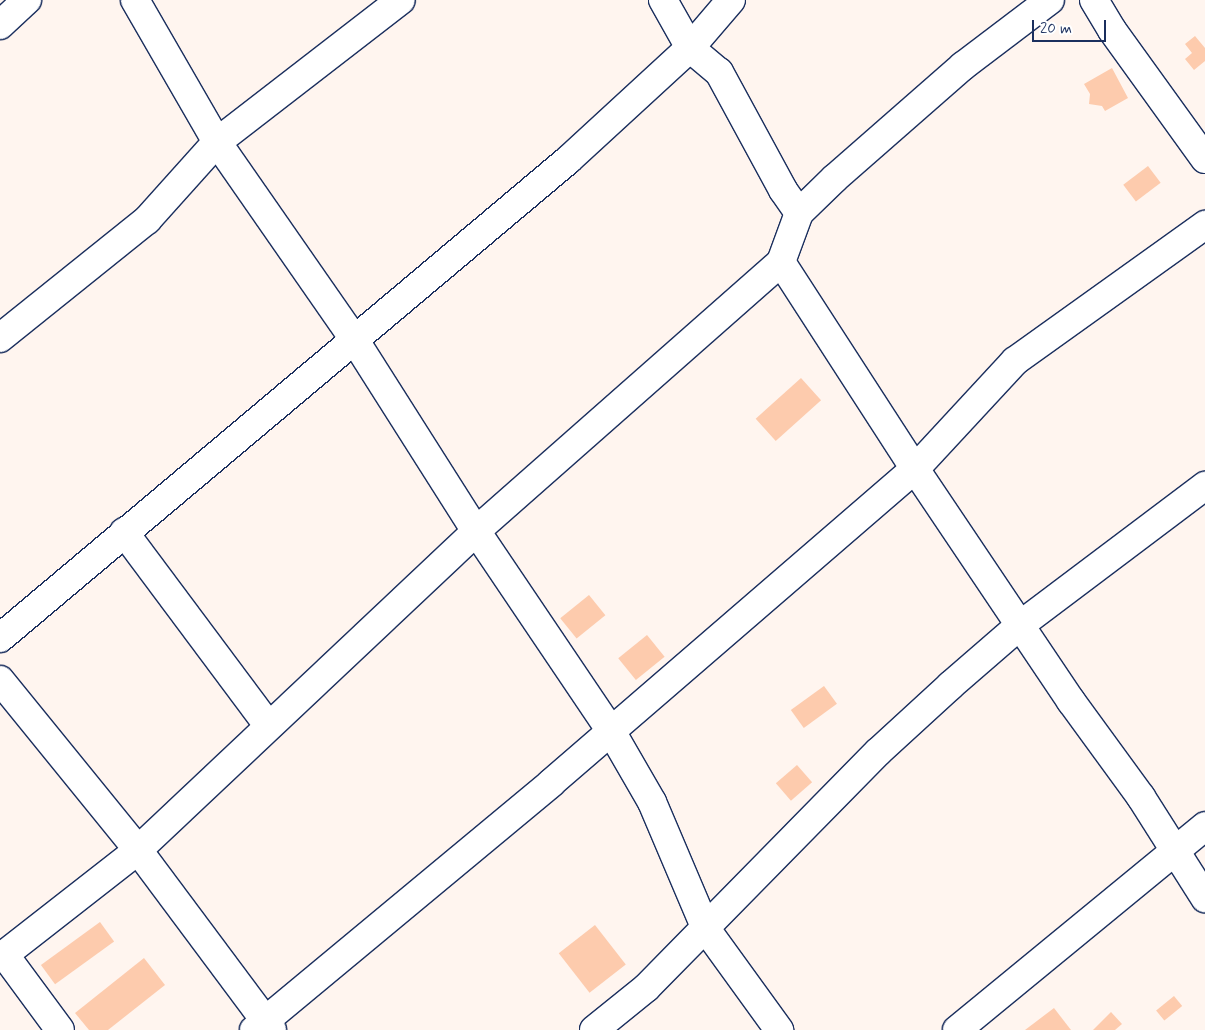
<!DOCTYPE html>
<html>
<head>
<meta charset="utf-8">
<style>
	body { margin:0 }
	#map { position:relative; width:1205px; height:1030px; overflow:hidden; background:#fff5ef; font-family:Mynerve,sans-serif }
	div>[style] { position:absolute }
	.building>* { inset:0; background:#fdcbad; transform-origin:0 0 }
	.roads { filter:drop-shadow(1px 0 #1b2f5e) drop-shadow(-1px 0 #1b2f5e) drop-shadow(0 1px #1b2f5e) drop-shadow(0 -1px #1b2f5e) }
	.street>* { height:28px; margin:-14px; padding:0 14px; transform-origin:14px; border-radius:14px; background:#fff }
	span { translate:-50% -50%; white-space:nowrap; text-align:center; line-height:1.15; -webkit-text-stroke:5px #fff; paint-order:stroke }
	.scale { position:absolute; left:1032px; top:20px; width:74px; height:22px; box-sizing:border-box; border:2px solid #1b2f5e; border-top:0; padding-left:6px; font-size:15px; line-height:18px; white-space:nowrap; color:#1b2f5e; -webkit-text-stroke:4px #fff; paint-order:stroke }
</style>
</head>
<body>
<div id="map">
	<div class="building">
		<div style="clip-path:polygon(1195px 36px,1205px 48px,1205px 61px,1194px 70px,1185px 59px,1192px 53px,1185px 44px)"></div>
		<div style="clip-path:polygon(1112px 68px,1128px 98px,1105px 111px,1102px 106px,1089px 104px,1090px 94px,1084px 84px)"></div>
		<div style="left:1148px;top:166px;width:21px;height:31px;rotate:53deg"></div>
		<div style="left:801px;top:378px;width:30px;height:61px;rotate:48deg"></div>
		<div style="left:589px;top:595px;width:26px;height:37px;rotate:51deg"></div>
		<div style="left:647px;top:635px;width:28px;height:37px;rotate:51deg"></div>
		<div style="left:824px;top:686px;width:22px;height:41px;rotate:54deg"></div>
		<div style="left:797px;top:765px;width:23px;height:28px;rotate:49deg"></div>
		<div style="left:100px;top:922px;width:24px;height:73px;rotate:54deg"></div>
		<div style="left:595px;top:925px;width:50px;height:46px;rotate:52deg"></div>
		<div style="clip-path:polygon(144px 958px,165px 985px,108px 1030px,89px 1030px,75px 1013px)"></div>
		<div style="left:1174px;top:996px;width:13px;height:23px;rotate:51deg"></div>
		<div style="clip-path:polygon(1054px 1008px,1071px 1030px,1025px 1030px)"></div>
		<div style="clip-path:polygon(1111px 1012px,1122px 1024px,1115px 1030px,1093px 1030px)"></div>
	</div>
	<div class="roads">
		<div class="street">
			<div style="left:135px;top:0;width:164px;rotate:60deg"></div>
			<div style="left:217px;top:142px;width:240px;rotate:55.2deg"></div>
			<div style="left:354px;top:339px;width:227px;rotate:57.6deg"></div>
			<div style="left:476px;top:531px;width:241px;rotate:56deg"></div>
			<div style="left:611px;top:731px;width:82px;rotate:60deg"></div>
			<div style="left:652px;top:802px;width:138px;rotate:67deg"></div>
			<div style="left:706px;top:929px;width:125px;rotate:54.1deg"></div>
			<div style="left:663px;top:0;width:55px;rotate:60.6deg"></div>
			<div style="left:690px;top:48px;width:38px;rotate:40deg"></div>
			<div style="left:719px;top:72px;width:134px;rotate:61.5deg"></div>
			<div style="left:783px;top:190px;width:28px;rotate:55deg"></div>
			<div style="left:1094px;top:0;width:35px;rotate:59deg"></div>
			<div style="left:1112px;top:30px;width:159px;rotate:54.2deg"></div>
			<div style="left:0;top:25px;width:37px;rotate:-43deg"></div>
			<div style="left:781px;top:262px;width:247px;rotate:57.1deg"></div>
			<div style="left:915px;top:469px;width:280px;rotate:56.1deg"></div>
			<div style="left:1071px;top:701px;width:119px;rotate:53.9deg"></div>
			<div style="left:1141px;top:797px;width:120px;rotate:57.6deg"></div>
			<div style="left:0;top:338px;width:189px;rotate:-38.8deg"></div>
			<div style="left:147px;top:220px;width:105px;rotate:-48.1deg"></div>
			<div style="left:217px;top:142px;width:232px;rotate:-37.7deg"></div>
			<div style="left:124px;top:532px;width:241px;rotate:53.3deg"></div>
			<div style="left:0;top:638px;width:742px;rotate:-40.08deg"></div>
			<div style="left:568px;top:160px;width:166px;rotate:-42.6deg"></div>
			<div style="left:690px;top:48px;width:63px;rotate:-49.5deg"></div>
			<div style="left:0;top:680px;width:219px;rotate:50.9deg"></div>
			<div style="left:138px;top:850px;width:224px;rotate:53.3deg"></div>
			<div style="left:4px;top:954px;width:94px;rotate:53.6deg"></div>
			<div style="left:0;top:958px;width:175px;rotate:-38deg"></div>
			<div style="left:138px;top:850px;width:465px;rotate:-43.3deg"></div>
			<div style="left:476px;top:531px;width:407px;rotate:-41.4deg"></div>
			<div style="left:781px;top:262px;width:52px;rotate:-69.8deg"></div>
			<div style="left:799px;top:213px;width:50px;rotate:-44.2deg"></div>
			<div style="left:835px;top:178px;width:170px;rotate:-41.2deg"></div>
			<div style="left:963px;top:66px;width:109px;rotate:-37.2deg"></div>
			<div style="left:254px;top:1030px;width:386px;rotate:-39.7deg"></div>
			<div style="left:551px;top:783px;width:481px;rotate:-40.8deg"></div>
			<div style="left:915px;top:469px;width:147px;rotate:-47.2deg"></div>
			<div style="left:1015px;top:361px;width:234px;rotate:-35.6deg"></div>
			<div style="left:594px;top:1030px;width:67px;rotate:-38.9deg"></div>
			<div style="left:646px;top:988px;width:331px;rotate:-45.5deg"></div>
			<div style="left:878px;top:752px;width:99px;rotate:-42.5deg"></div>
			<div style="left:951px;top:685px;width:90px;rotate:-40.9deg"></div>
			<div style="left:1019px;top:626px;width:233px;rotate:-37deg"></div>
			<div style="left:957px;top:1030px;width:321px;rotate:-39.4deg"></div>
		</div>
	</div>
	<div class="scale">20 m</div>
</div>
</body>
</html>
